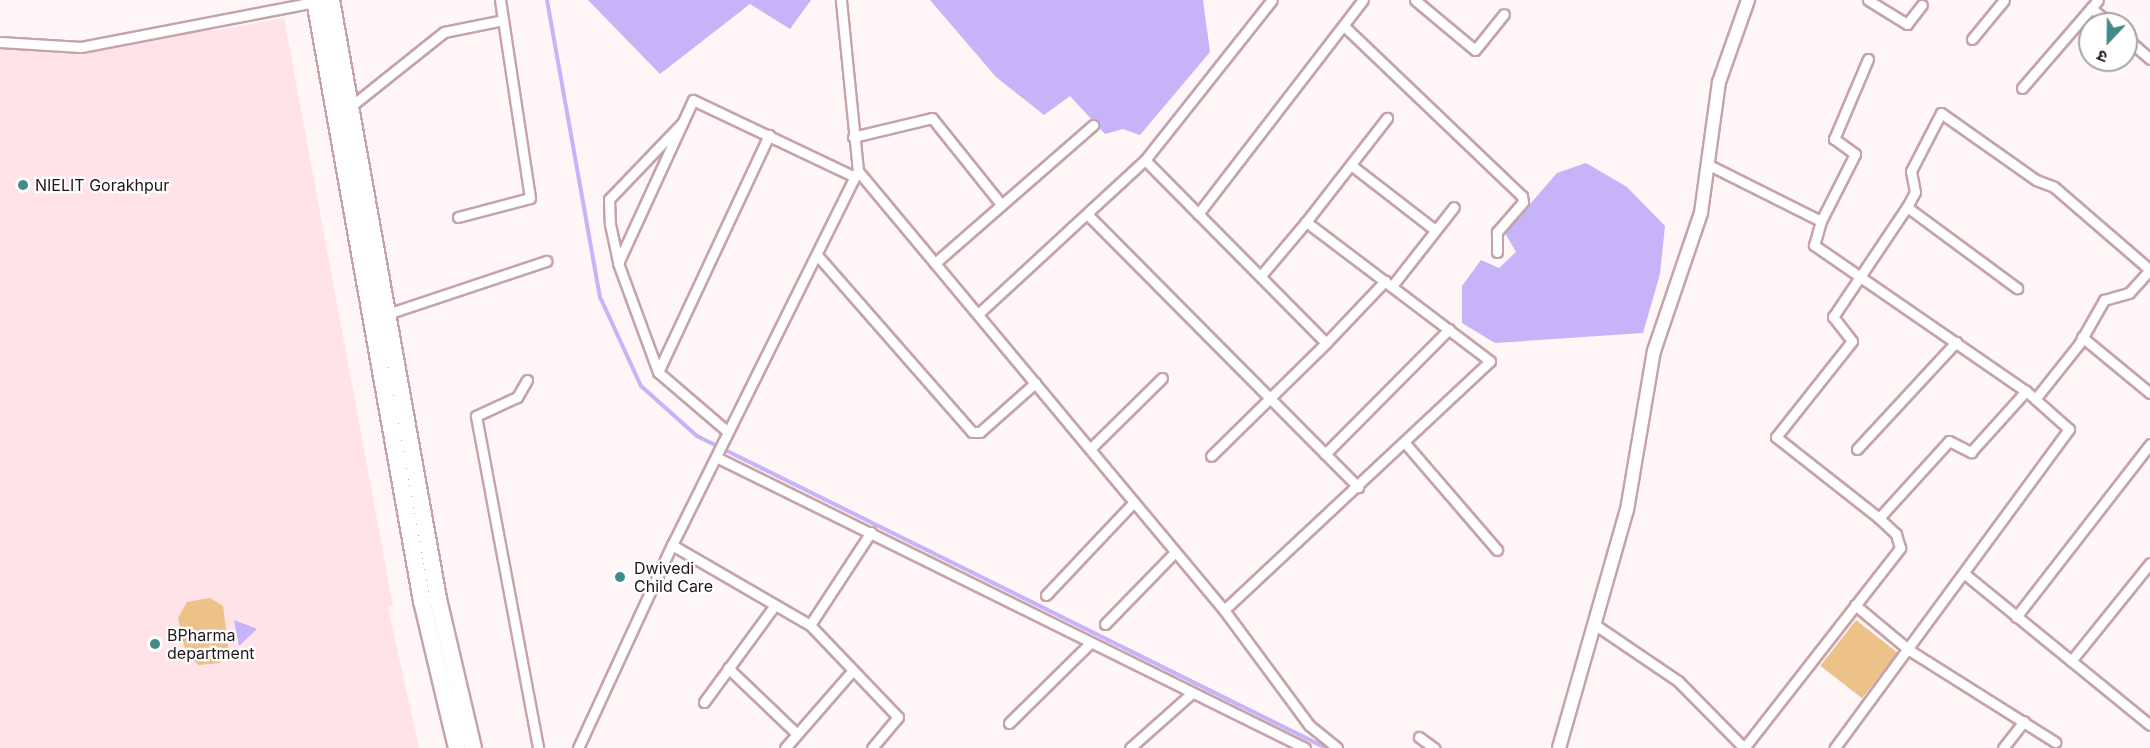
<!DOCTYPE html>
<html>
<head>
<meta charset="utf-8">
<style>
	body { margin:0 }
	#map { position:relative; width:2150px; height:748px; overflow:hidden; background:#fef6f7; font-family:Inter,"Noto Sans Devanagari",sans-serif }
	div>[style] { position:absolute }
	.built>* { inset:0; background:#ffe3e8 }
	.green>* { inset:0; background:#edc289; transform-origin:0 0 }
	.water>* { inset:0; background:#c6b3f8 }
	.stream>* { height:4px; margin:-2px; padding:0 2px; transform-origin:2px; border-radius:2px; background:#c6b3f8 }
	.roads { filter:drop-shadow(2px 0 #c6a3aa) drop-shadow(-2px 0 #c6a3aa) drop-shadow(0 2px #c6a3aa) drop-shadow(0 -2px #c6a3aa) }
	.minor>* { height:9px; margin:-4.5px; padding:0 4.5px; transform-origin:4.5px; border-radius:4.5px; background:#fff }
	.tertiary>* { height:12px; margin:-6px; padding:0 6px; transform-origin:6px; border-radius:6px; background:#fff }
	.trunk>* { height:16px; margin:-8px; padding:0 8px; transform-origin:8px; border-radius:8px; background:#fff }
	.dots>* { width:16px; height:16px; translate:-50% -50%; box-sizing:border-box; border:3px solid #fff; border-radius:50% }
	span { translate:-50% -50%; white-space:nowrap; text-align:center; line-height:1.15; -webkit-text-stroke:4.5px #fff; paint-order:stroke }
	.poi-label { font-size:16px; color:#231619 }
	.left { translate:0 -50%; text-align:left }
	.north { position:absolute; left:2078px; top:12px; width:60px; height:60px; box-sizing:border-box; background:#fff; border:2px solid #a7a2a3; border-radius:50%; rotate:202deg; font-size:16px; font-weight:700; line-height:24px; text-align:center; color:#231619 }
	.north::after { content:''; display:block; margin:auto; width:21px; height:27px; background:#428a89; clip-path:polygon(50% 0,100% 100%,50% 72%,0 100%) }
</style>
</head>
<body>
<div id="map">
	<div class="built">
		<div style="clip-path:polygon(284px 18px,393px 606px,388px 607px,419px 748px,0 748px,0 38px,79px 42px,212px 22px,212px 31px)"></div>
	</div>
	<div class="green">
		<div style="clip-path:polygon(210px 598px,223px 606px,229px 653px,220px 663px,199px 665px,186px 654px,178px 618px,187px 602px)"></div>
		<div style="left:1856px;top:620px;width:53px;height:58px;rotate:38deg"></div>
	</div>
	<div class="water">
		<div style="clip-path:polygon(588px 0,811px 0,790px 29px,750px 4px,660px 74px)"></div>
		<div style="clip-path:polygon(930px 0,1203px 0,1210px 52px,1140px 135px,1123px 129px,1105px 134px,1070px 96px,1044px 115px,996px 77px)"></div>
		<div style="clip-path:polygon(1586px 163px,1627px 187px,1665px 226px,1660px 274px,1643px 333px,1495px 343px,1462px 323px,1462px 286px,1481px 260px,1499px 268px,1516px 252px,1505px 233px,1557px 173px)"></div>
		<div style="clip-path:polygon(234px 620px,257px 629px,239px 646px)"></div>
	</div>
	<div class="stream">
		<div style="left:547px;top:0;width:302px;rotate:79.9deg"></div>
		<div style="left:600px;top:297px;width:98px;rotate:65.3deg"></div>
		<div style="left:641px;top:386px;width:75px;rotate:41.8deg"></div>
		<div style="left:697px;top:436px;width:702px;rotate:26.38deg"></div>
	</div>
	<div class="roads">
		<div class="minor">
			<div style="left:1415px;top:0;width:78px;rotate:39.8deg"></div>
			<div style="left:1475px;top:50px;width:46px;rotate:-51.1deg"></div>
			<div style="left:1868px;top:0;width:46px;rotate:31.6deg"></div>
			<div style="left:1907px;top:24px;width:24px;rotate:-52deg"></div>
			<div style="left:2091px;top:8px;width:25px;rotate:40deg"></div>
			<div style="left:1344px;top:26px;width:246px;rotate:43.7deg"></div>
			<div style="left:1522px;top:196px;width:6px;rotate:81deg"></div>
			<div style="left:1523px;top:202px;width:40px;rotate:131deg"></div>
			<div style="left:1497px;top:232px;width:20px;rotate:90deg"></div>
			<div style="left:2126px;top:38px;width:32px;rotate:41deg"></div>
			<div style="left:1972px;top:39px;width:50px;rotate:-50.6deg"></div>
			<div style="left:0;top:42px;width:81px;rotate:3.5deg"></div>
			<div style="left:81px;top:47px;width:238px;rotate:-10.9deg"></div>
			<div style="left:2022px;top:88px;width:116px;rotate:-49.2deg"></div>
			<div style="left:350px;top:107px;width:120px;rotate:-38.6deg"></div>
			<div style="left:444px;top:32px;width:60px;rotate:-11.5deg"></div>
			<div style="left:682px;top:123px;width:105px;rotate:133.8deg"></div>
			<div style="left:609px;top:199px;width:25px;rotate:88deg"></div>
			<div style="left:610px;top:224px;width:40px;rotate:78deg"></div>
			<div style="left:618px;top:263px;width:116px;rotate:69.8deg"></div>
			<div style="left:658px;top:372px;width:92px;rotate:40.6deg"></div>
			<div style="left:853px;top:137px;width:81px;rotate:-13.5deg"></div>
			<div style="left:932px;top:118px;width:110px;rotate:51.3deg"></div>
			<div style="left:1145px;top:160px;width:257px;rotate:45.3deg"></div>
			<div style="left:1326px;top:343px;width:161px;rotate:135.5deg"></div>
			<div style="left:1351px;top:165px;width:106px;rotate:37.7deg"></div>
			<div style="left:1709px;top:165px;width:125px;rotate:26.6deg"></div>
			<div style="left:1821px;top:221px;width:25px;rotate:106deg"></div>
			<div style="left:1814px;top:245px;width:257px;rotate:34.6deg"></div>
			<div style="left:2026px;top:391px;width:57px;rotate:41.5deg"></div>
			<div style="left:2069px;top:429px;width:396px;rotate:126.3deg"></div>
			<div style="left:858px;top:171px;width:572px;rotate:50.18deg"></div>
			<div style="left:1224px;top:610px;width:143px;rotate:53.5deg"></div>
			<div style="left:1309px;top:725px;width:36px;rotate:39deg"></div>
			<div style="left:1907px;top:207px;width:17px;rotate:-62deg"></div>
			<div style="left:1915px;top:192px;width:21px;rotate:-101deg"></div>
			<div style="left:1911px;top:171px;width:65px;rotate:-62.7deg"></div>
			<div style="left:1941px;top:113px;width:116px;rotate:35.2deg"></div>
			<div style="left:2036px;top:180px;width:19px;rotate:21deg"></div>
			<div style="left:2054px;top:187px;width:127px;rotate:40.8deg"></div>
			<div style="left:1087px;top:214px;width:385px;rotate:45.2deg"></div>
			<div style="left:1198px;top:214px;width:270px;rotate:-52.4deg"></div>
			<div style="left:458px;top:217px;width:74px;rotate:-14.8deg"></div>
			<div style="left:530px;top:198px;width:200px;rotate:-98.6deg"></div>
			<div style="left:1821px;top:221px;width:75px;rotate:-63.1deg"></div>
			<div style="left:1855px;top:154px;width:26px;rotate:-144deg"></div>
			<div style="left:1834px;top:139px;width:87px;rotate:-67deg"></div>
			<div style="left:1306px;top:222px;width:132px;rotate:-52.1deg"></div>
			<div style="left:817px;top:255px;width:235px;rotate:48.8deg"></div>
			<div style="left:972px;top:432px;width:8px"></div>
			<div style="left:980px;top:432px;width:74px;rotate:-41.7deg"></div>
			<div style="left:618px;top:263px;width:179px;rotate:-65.3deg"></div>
			<div style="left:693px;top:100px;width:179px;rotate:25.4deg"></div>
			<div style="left:935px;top:263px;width:210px;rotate:-41.1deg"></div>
			<div style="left:1392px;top:286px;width:100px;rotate:-51.9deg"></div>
			<div style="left:387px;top:314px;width:168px;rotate:-18.4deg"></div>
			<div style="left:978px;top:314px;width:227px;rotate:-42.7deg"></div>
			<div style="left:1145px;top:160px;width:204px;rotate:-51.6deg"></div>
			<div style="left:2082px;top:337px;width:88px;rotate:39.5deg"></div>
			<div style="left:1326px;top:343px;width:86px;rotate:-46.4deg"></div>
			<div style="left:658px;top:372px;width:262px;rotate:-64.9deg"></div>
			<div style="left:527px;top:380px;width:20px;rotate:120deg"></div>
			<div style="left:517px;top:397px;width:45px;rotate:155.1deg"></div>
			<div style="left:476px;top:416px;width:338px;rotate:79.4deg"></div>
			<div style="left:2036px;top:398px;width:69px;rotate:-51.5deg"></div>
			<div style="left:2079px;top:344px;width:51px;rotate:-60.4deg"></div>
			<div style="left:2104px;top:300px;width:26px;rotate:-16deg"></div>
			<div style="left:2129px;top:293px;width:31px;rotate:-48deg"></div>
			<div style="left:1405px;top:443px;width:141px;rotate:49.3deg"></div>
			<div style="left:1090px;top:449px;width:101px;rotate:-44.6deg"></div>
			<div style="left:1857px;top:449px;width:146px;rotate:-47.2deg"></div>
			<div style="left:1325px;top:454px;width:176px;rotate:-45.2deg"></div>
			<div style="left:716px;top:457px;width:657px;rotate:26.29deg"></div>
			<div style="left:1879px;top:518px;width:104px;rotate:-47.7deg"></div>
			<div style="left:1949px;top:441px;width:25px;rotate:27deg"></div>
			<div style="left:1971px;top:452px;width:82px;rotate:-48deg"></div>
			<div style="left:871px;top:532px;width:111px;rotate:123.3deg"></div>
			<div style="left:810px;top:625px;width:127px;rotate:46.3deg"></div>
			<div style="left:898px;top:717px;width:40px;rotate:130deg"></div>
			<div style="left:672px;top:545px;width:160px;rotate:30.1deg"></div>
			<div style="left:1966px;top:575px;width:237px;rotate:39.2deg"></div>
			<div style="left:1046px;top:595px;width:128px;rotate:-46.6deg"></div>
			<div style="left:1855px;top:605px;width:70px;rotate:39.8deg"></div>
			<div style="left:1909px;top:650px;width:173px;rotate:32.2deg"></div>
			<div style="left:1224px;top:610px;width:364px;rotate:-43.1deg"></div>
			<div style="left:1490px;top:361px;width:231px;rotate:-142.9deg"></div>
			<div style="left:1306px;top:222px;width:67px;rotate:130.1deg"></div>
			<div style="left:2016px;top:617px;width:219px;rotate:-52.2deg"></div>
			<div style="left:1105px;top:624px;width:100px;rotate:-45.8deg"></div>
			<div style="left:1594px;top:624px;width:102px;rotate:34.2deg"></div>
			<div style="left:1678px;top:681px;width:94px;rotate:45.4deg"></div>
			<div style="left:1744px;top:748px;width:254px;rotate:-52deg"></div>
			<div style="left:1900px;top:548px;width:15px;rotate:-106deg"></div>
			<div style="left:1896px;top:534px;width:23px;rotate:-137deg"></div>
			<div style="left:1879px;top:518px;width:131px;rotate:-141.8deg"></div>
			<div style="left:1776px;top:437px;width:122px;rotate:-51.6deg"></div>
			<div style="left:1852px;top:341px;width:31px;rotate:-128deg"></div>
			<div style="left:1833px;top:317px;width:133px;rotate:-56.1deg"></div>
			<div style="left:1907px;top:207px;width:137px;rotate:36.4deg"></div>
			<div style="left:2071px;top:661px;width:126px;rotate:-51.1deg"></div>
			<div style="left:728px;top:668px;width:95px;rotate:43.7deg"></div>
			<div style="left:704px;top:702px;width:120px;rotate:-53.8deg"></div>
			<div style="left:1009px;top:723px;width:114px;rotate:-44.6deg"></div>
			<div style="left:1419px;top:737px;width:19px;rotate:36deg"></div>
			<div style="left:578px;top:748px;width:224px;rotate:-65.2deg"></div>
			<div style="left:672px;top:545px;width:418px;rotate:-63.6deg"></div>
			<div style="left:858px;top:171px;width:172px;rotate:-95.7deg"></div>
			<div style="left:785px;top:748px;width:103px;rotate:-48.9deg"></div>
			<div style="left:1130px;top:748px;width:83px;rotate:-41.6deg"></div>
			<div style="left:2003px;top:748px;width:34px;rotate:-52deg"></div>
		</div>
		<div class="tertiary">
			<div style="left:1559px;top:748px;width:248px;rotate:-74.1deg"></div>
			<div style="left:1627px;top:510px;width:161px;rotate:-80.4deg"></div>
			<div style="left:1654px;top:351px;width:146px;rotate:-71.2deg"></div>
			<div style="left:1701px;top:213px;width:132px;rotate:-82.2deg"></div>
			<div style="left:1719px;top:82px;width:87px;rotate:-70.5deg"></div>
		</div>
		<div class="trunk">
			<div style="left:315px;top:0;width:610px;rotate:79.91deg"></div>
			<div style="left:422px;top:601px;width:151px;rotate:76.6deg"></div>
			<div style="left:331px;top:0;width:608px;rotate:79.87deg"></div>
			<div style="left:438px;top:599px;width:153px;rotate:76.8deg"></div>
		</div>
	</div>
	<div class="dots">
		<div style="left:23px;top:185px;background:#428a89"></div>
		<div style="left:620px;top:577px;background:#428a89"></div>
		<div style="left:155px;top:644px;background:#428a89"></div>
	</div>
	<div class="poi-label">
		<span class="left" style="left:35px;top:185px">NIELIT Gorakhpur</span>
		<span class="left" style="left:634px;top:577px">Dwivedi<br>Child Care</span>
		<span class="left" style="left:167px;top:644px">BPharma<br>department</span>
	</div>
	<div class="north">उ</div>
</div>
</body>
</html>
